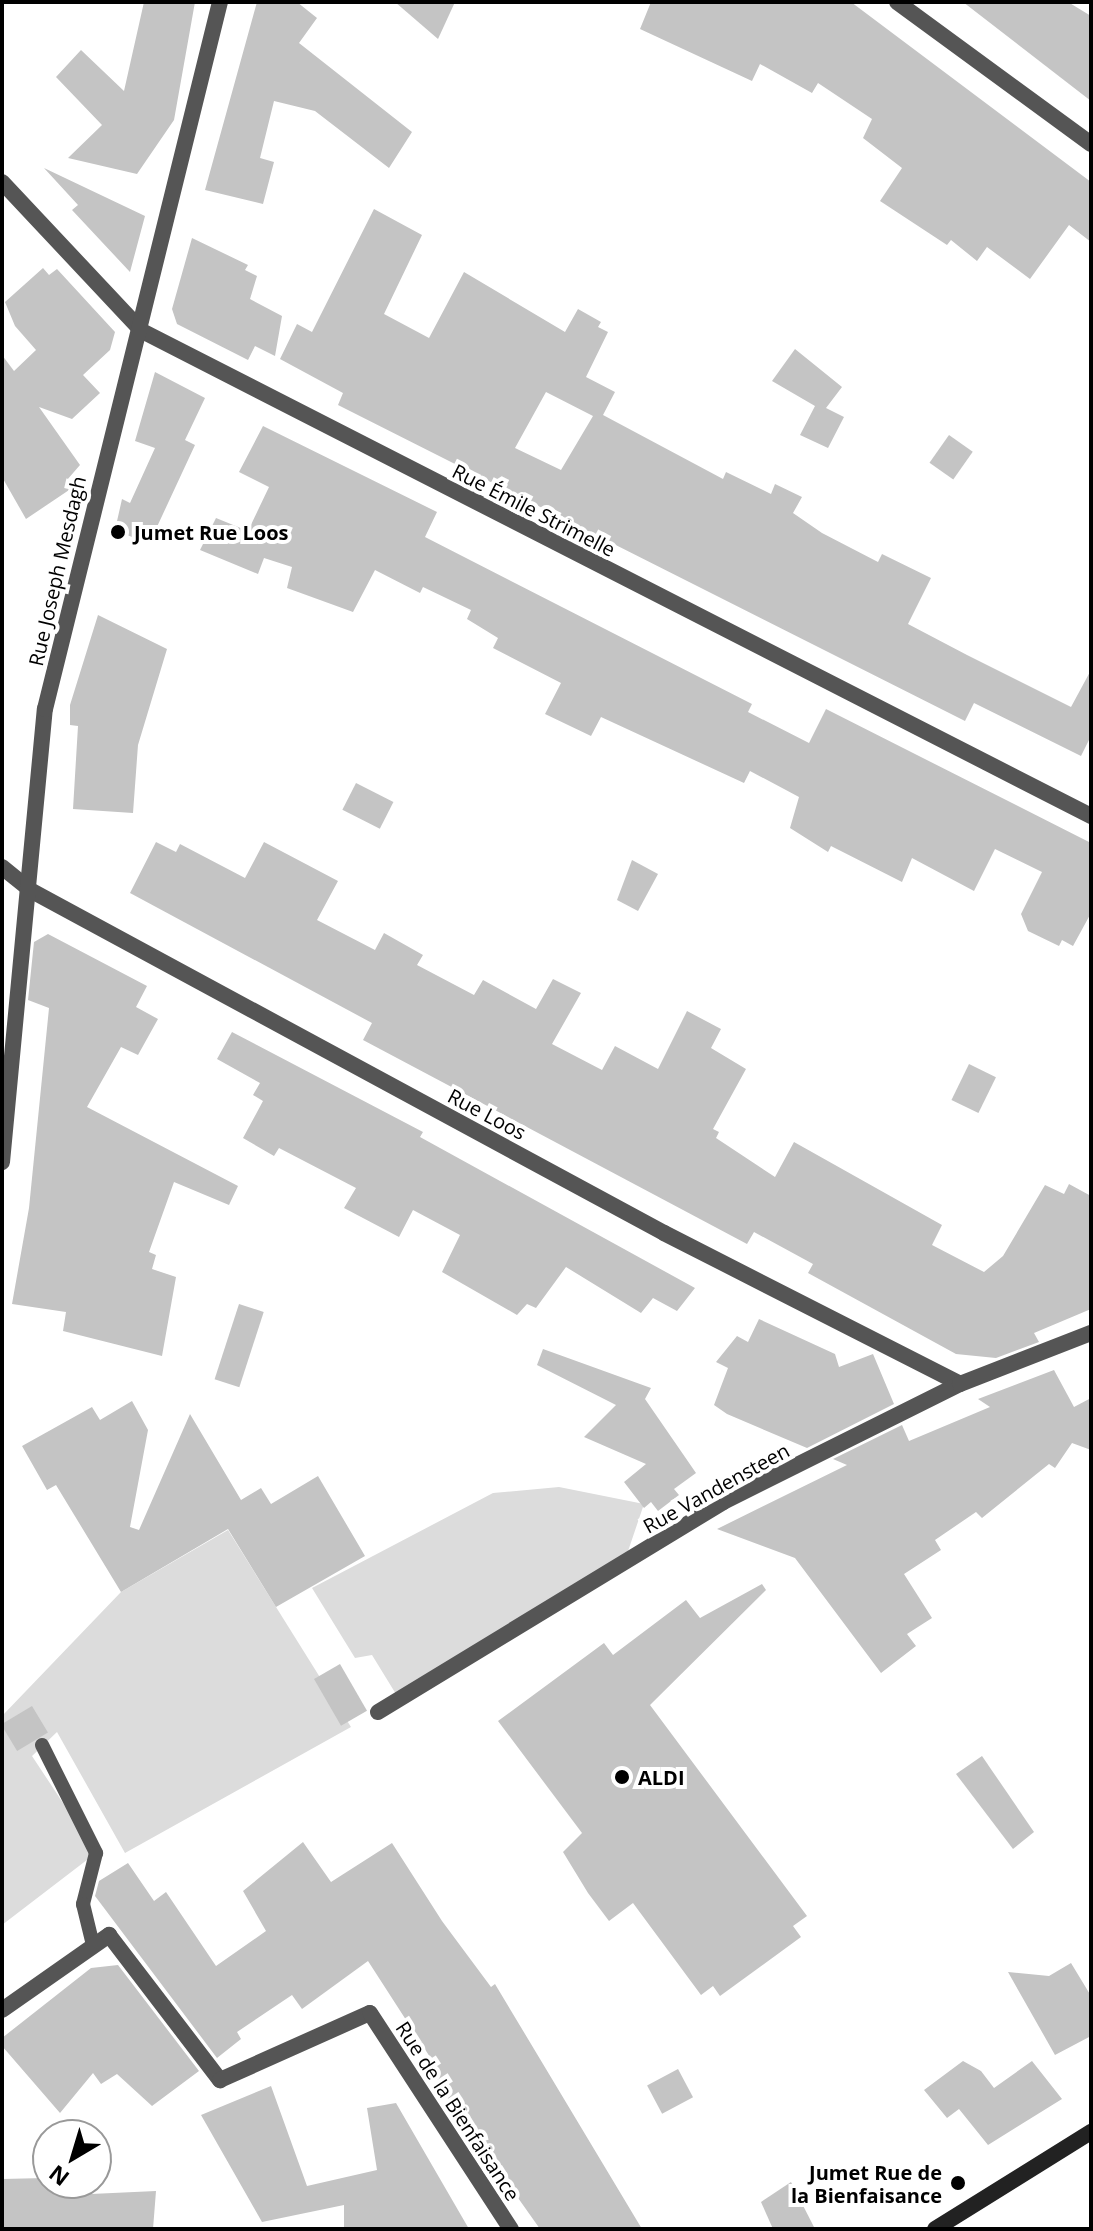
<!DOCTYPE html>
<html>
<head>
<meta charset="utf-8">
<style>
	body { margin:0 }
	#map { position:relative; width:1093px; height:2231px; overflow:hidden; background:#fff; font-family:"Open Sans",sans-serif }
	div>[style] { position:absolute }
	.green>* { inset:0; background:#dcdcdc }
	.building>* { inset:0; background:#c4c4c4; transform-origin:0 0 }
	.lane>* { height:14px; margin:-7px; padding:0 7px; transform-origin:7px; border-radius:7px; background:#555 }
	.street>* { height:16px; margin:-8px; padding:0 8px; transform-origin:8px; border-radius:8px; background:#555 }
	.secondary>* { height:16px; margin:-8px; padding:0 8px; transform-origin:8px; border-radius:8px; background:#222 }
	.dots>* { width:22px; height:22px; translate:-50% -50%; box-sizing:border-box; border:4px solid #fff; border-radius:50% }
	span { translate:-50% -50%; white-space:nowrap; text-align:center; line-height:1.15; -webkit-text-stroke:8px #fff; paint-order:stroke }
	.street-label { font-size:20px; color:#000 }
	.poi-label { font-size:20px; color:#000; font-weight:700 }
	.left { translate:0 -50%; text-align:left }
	.right { translate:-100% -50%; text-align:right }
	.frame { position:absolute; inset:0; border:4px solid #000; pointer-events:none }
	.north { position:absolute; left:32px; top:2119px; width:80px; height:80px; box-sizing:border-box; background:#fff; border:2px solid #999; border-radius:50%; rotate:218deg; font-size:22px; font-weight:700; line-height:32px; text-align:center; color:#000 }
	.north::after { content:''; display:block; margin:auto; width:28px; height:36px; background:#000; clip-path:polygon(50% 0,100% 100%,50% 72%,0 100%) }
</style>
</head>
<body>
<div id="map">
	<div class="green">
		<div style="clip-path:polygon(559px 1487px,644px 1504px,624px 1563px,399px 1699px,372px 1655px,355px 1658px,312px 1588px,493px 1493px)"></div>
		<div style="clip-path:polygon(228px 1530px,351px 1727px,125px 1853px,57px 1732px,32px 1756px,96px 1853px,2px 1925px,2px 1716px,121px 1592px)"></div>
	</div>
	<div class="building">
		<div style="clip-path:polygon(144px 2px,195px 2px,174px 120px,137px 174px,68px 158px,102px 125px,56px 77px,81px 50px,124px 91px)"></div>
		<div style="clip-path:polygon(257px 2px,297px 2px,317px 18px,299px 43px,412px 132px,389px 168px,315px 111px,274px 101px,260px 158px,274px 162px,263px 204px,205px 190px)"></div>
		<div style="clip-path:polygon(395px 2px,455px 2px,438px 39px)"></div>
		<div style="clip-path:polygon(651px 2px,851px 2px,1091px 182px,1091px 242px,1069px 225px,1030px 279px,987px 247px,977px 261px,951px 240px,947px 245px,880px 201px,902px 168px,863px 138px,872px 119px,818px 83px,812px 93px,760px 64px,752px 81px,640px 29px)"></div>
		<div style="clip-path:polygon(963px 2px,1068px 2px,1091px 16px,1091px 101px)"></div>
		<div style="clip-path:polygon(44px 168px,145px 216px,130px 272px,72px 210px,78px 205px)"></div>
		<div style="clip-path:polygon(evenodd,374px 209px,422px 235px,384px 314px,429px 338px,464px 272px,565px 332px,578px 309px,601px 322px,598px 327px,608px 332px,586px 377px,615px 392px,603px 415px,723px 479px,726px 472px,771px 494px,775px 484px,802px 497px,793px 513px,822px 533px,878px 562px,882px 554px,931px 578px,908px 624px,967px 655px,1071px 707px,1091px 670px,1091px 736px,1081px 756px,974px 703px,965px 721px,338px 405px,343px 393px,280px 359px,297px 324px,312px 332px,374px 209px,546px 392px,593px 416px,561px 470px,515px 448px,546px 392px)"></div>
		<div style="clip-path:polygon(192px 238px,248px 265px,245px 270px,257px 276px,250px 299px,282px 316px,275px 356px,255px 346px,248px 360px,177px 324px,172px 309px)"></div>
		<div style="clip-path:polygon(43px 268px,49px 275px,57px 269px,115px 332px,110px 350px,83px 375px,100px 393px,72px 419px,39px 407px,80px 465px,67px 480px,78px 484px,26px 519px,2px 477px,2px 355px,14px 371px,36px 350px,15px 326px,5px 302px)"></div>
		<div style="clip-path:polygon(795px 349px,842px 387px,826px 408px,844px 417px,828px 448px,800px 435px,815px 406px,772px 381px)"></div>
		<div style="clip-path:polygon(155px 372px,205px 398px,185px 440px,195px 445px,149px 544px,115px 530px,122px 499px,130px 503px,155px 448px,135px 441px)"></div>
		<div style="clip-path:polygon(263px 426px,437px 512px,425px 537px,752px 704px,748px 712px,809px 743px,826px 709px,1091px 843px,1091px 913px,1073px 946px,1062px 940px,1059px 946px,1028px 931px,1021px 914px,1042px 872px,995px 849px,974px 891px,912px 858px,902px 882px,831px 846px,828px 852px,790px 828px,799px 797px,750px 771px,744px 783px,601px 717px,591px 736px,545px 714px,561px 683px,493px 648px,498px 638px,467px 619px,471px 610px,423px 587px,420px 593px,375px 570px,353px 612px,287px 588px,292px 567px,264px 558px,258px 574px,200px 550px,216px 518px,248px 531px,269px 487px,239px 472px)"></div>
		<div style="left:949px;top:435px;width:29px;height:34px;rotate:35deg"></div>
		<div style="clip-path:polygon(98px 615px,167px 649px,138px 745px,133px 813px,73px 809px,78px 726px,70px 725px,70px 705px)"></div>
		<div style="left:356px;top:783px;width:42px;height:30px;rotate:27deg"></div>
		<div style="clip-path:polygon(156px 842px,176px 852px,180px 844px,245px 878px,264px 842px,338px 881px,317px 920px,375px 950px,384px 933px,423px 955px,417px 965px,474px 995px,483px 980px,536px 1009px,553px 979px,581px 993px,552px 1044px,602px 1070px,615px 1046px,658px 1069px,687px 1011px,721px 1029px,711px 1048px,746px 1069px,713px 1129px,719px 1132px,716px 1138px,775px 1177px,794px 1142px,942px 1225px,932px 1245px,984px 1272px,1003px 1256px,1045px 1185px,1064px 1194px,1069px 1184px,1091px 1196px,1091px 1309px,1034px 1333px,1039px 1342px,996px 1358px,956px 1354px,808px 1273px,813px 1264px,754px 1232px,747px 1244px,363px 1040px,372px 1023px,130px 893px)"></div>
		<div style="clip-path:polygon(632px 860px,658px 874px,638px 911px,617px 900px)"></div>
		<div style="clip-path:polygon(48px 934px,147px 986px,136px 1007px,158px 1019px,138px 1055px,121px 1047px,87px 1107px,238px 1186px,229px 1205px,174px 1182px,149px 1252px,156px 1255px,152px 1269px,176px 1277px,162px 1356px,63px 1331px,66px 1312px,12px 1304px,29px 1208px,49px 1008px,28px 1000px,34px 942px)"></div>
		<div style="clip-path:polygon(232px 1032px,423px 1132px,420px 1137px,695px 1288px,677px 1311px,653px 1298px,641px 1313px,566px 1267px,536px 1308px,527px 1304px,517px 1315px,442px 1272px,460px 1235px,413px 1210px,399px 1237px,344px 1208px,356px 1188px,279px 1148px,274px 1156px,243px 1138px,263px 1101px,253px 1095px,260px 1083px,217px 1059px)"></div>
		<div style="left:969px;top:1064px;width:30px;height:40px;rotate:26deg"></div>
		<div style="left:239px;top:1304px;width:26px;height:79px;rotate:18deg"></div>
		<div style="clip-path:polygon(759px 1319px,835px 1354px,839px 1367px,873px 1354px,894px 1404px,807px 1448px,727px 1414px,714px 1405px,728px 1368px,716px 1362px,737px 1336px,748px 1342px)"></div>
		<div style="clip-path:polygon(543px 1349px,651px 1388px,645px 1399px,696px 1473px,674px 1489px,679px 1495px,658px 1511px,651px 1502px,644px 1508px,624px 1482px,646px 1464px,584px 1437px,616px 1405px,537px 1365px)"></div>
		<div style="clip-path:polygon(1054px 1370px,1074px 1407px,1091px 1398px,1091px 1450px,1072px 1443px,1055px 1468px,1049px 1464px,982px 1518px,976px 1512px,935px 1540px,941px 1550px,904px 1574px,932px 1618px,907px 1634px,916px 1646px,881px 1673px,795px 1558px,717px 1529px,847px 1465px,833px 1459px,902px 1425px,909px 1441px,990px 1407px,978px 1399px)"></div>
		<div style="clip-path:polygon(132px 1401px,148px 1430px,130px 1527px,139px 1530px,190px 1414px,241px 1500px,261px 1488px,271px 1504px,318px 1476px,365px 1556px,276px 1607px,228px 1529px,121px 1592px,56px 1485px,47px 1490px,22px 1446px,92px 1407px,100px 1420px)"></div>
		<div style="clip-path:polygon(762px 1584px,766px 1590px,650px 1705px,807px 1916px,793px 1926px,801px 1937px,720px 1996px,713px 1986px,701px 1995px,633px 1903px,609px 1921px,588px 1893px,563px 1852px,582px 1833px,498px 1721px,604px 1643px,613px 1655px,686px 1600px,700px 1618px)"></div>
		<div style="left:340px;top:1664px;width:54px;height:30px;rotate:60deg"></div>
		<div style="left:32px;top:1706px;width:31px;height:36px;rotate:59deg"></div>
		<div style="clip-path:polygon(982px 1756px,1034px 1832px,1013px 1849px,956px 1774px)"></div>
		<div style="clip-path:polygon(303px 1842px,331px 1882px,392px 1843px,442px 1921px,491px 1987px,495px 1984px,642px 2229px,540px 2229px,450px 2102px,434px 2074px,439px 2071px,368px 1961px,302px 2009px,292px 1995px,237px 2032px,241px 2039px,217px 2058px,95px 1896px,99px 1881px,128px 1863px,154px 1901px,166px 1892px,216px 1966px,266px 1931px,243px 1891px)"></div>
		<div style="clip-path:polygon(1071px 1963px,1091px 1996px,1091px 2036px,1055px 2055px,1008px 1972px,1049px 1976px)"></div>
		<div style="clip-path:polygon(118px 1965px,199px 2071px,152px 2106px,117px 2074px,101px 2084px,93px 2073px,60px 2113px,2px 2046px,2px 2038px,91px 1968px)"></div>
		<div style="clip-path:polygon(963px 2061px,981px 2071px,994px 2088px,1032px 2061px,1062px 2099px,988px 2145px,959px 2109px,947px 2118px,924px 2090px)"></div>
		<div style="left:678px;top:2069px;width:32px;height:35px;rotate:62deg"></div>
		<div style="clip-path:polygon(271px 2086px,307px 2186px,377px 2170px,367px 2108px,396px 2103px,469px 2229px,344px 2229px,344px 2205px,262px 2222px,201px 2115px)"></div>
		<div style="clip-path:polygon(45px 2178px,46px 2183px,89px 2183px,91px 2194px,156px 2191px,153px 2229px,2px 2229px,2px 2179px)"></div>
		<div style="clip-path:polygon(791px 2182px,815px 2229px,773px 2229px,761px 2202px)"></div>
	</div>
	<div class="lane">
		<div style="left:42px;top:1745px;width:121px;rotate:63.4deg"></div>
		<div style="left:96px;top:1853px;width:53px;rotate:104.3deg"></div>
		<div style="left:83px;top:1904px;width:42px;rotate:76.3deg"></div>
	</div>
	<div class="street">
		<div style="left:897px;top:2px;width:240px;rotate:36.2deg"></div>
		<div style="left:2px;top:182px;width:204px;rotate:46.8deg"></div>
		<div style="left:142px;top:331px;width:1066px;rotate:27.07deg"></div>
		<div style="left:2px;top:867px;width:36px;rotate:39deg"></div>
		<div style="left:30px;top:890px;width:721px;rotate:28.41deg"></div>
		<div style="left:664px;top:1233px;width:332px;rotate:27deg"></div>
		<div style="left:2px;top:1162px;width:455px;rotate:-84.6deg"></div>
		<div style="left:45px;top:709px;width:728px;rotate:-76.1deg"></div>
		<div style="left:378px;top:1712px;width:404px;rotate:-31.3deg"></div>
		<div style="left:723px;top:1502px;width:265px;rotate:-26.5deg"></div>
		<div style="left:960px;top:1384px;width:141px;rotate:-21.3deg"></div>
		<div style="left:2px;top:2010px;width:131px;rotate:-35deg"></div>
		<div style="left:109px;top:1935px;width:183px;rotate:52.6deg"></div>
		<div style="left:220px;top:2080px;width:164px;rotate:-24.1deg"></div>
		<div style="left:370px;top:2013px;width:258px;rotate:56.9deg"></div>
	</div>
	<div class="secondary">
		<div style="left:935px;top:2229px;width:184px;rotate:-31.9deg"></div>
	</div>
	<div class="dots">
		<div style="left:118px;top:532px;background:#000"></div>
		<div style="left:622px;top:1777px;background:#000"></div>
		<div style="left:958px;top:2183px;background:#000"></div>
	</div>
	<div class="street-label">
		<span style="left:534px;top:510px;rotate:27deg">Rue Émile Strimelle</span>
		<span style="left:57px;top:571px;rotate:-77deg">Rue Joseph Mesdagh</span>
		<span style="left:487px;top:1114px;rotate:28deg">Rue Loos</span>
		<span style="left:716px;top:1488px;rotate:-29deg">Rue Vandensteen</span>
		<span style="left:458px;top:2111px;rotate:57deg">Rue de la Bienfaisance</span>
	</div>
	<div class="poi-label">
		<span class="left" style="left:134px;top:532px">Jumet Rue Loos</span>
		<span class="left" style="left:638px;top:1777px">ALDI</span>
		<span class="right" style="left:942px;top:2184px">Jumet Rue de<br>la Bienfaisance</span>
	</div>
	<div class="frame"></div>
	<div class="north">N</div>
</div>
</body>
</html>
